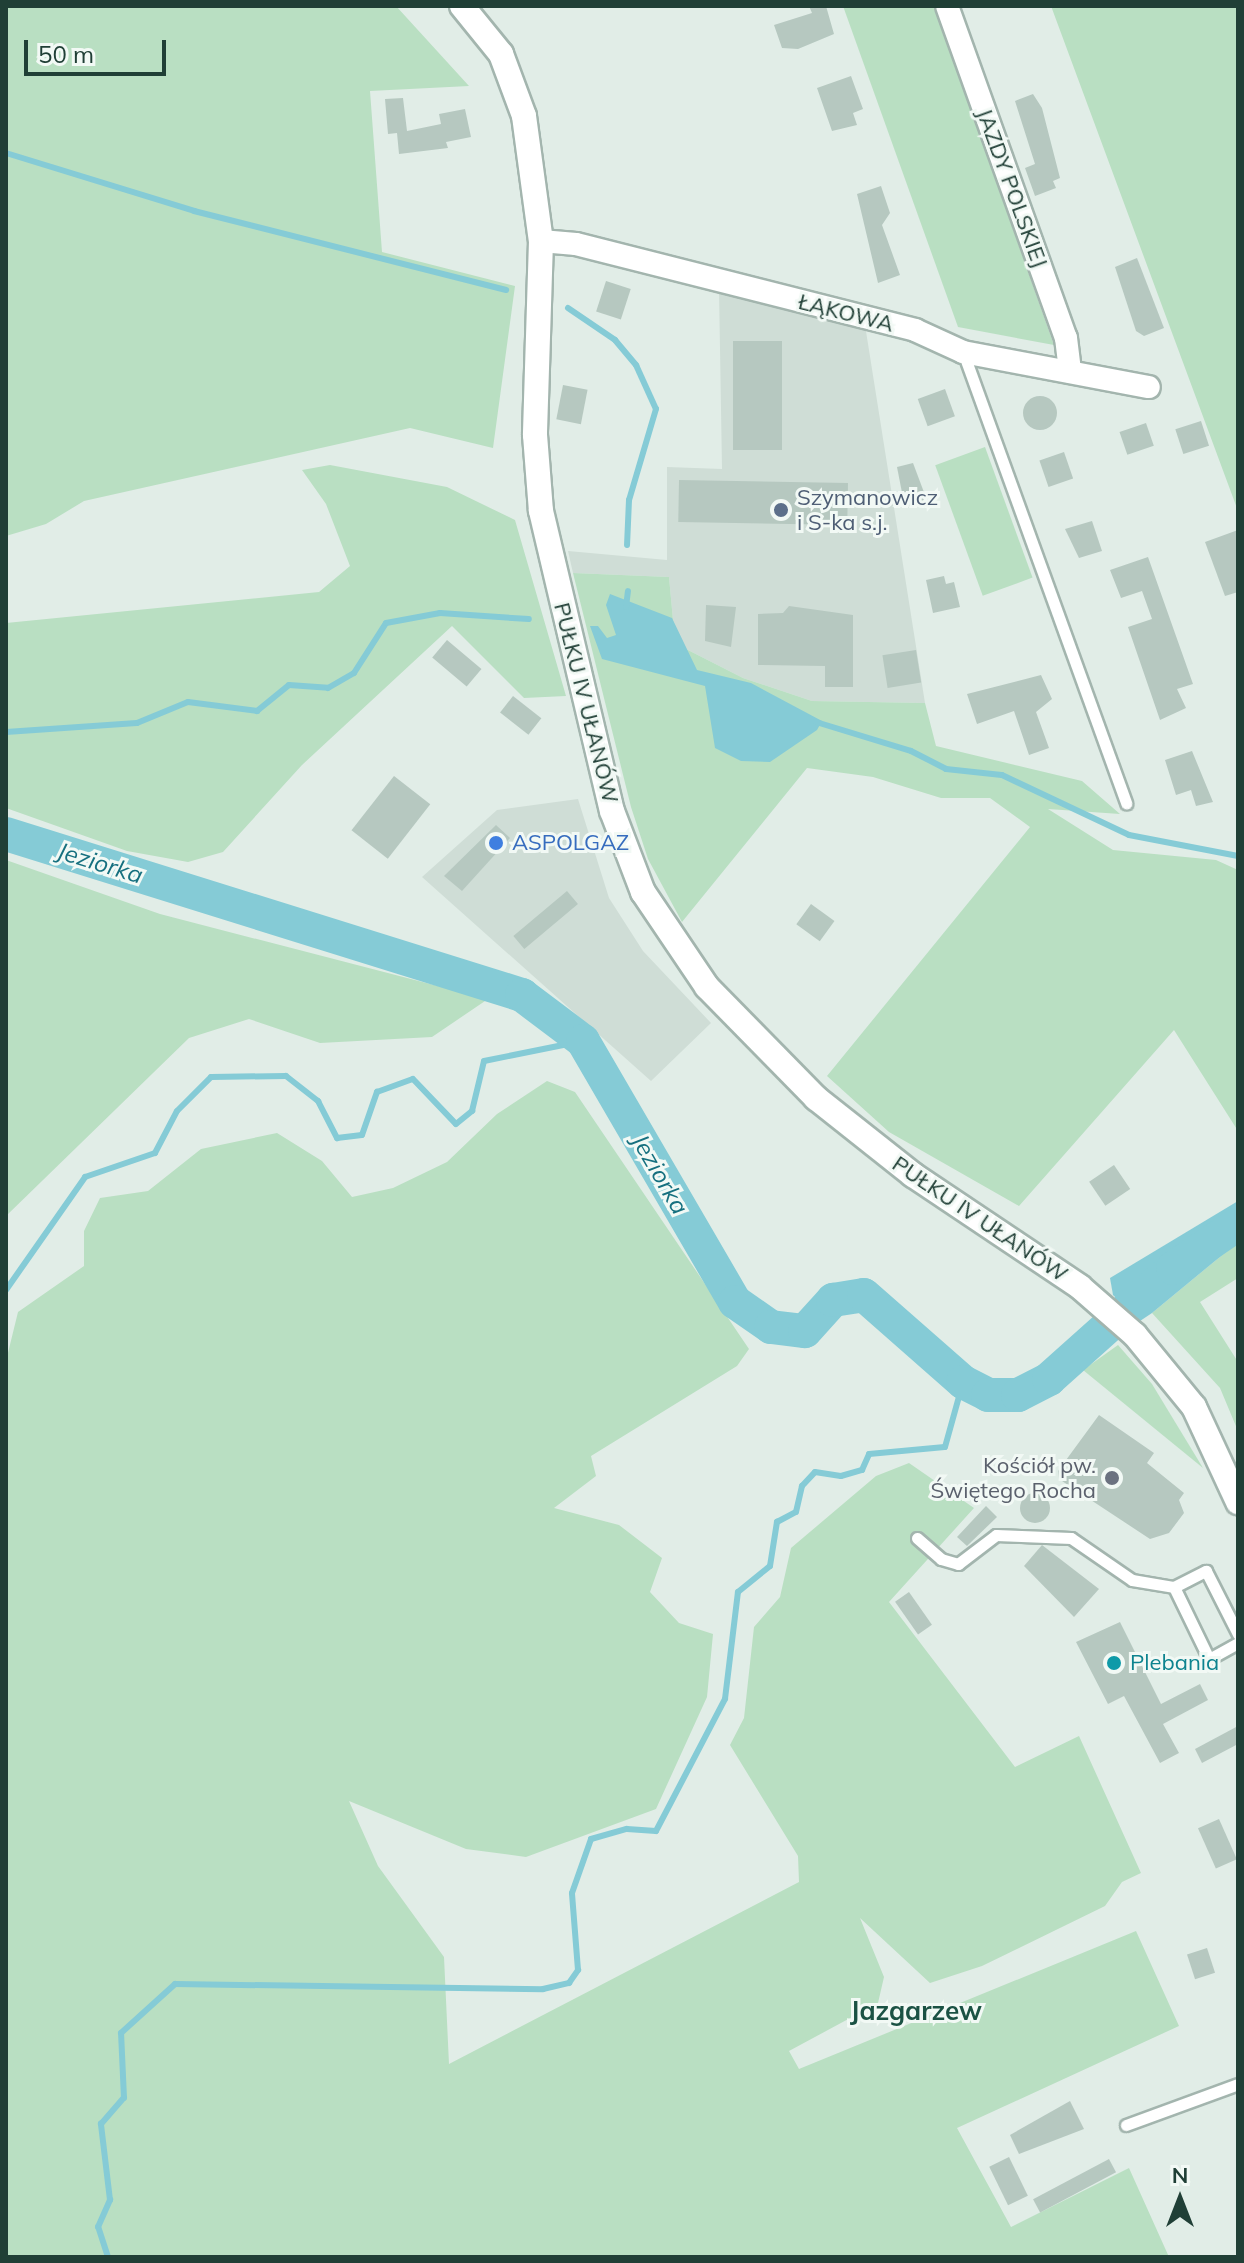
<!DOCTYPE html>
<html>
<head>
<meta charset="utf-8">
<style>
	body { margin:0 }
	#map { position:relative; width:1244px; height:2263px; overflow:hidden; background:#e1ede7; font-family:Mulish,sans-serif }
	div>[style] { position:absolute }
	.built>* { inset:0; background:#cfddd6 }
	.green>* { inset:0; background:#b9dfc2; transform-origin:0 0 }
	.water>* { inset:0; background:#85cbd6 }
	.stream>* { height:6px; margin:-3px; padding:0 3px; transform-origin:3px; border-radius:3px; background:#85cbd6 }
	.river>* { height:34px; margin:-17px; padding:0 17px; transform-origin:17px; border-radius:17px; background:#85cbd6 }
	.building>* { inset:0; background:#b6c8c0; transform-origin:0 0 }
	.round { border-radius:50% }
	.roads { filter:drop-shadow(2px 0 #a3b5ae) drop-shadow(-2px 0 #a3b5ae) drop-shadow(0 2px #a3b5ae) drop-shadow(0 -2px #a3b5ae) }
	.service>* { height:11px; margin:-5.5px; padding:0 5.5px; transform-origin:5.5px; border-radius:5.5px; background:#fff }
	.minor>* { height:22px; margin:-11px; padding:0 11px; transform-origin:11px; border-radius:11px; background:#fff }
	.tertiary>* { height:24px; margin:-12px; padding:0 12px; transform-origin:12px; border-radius:12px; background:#fff }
	.dots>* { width:22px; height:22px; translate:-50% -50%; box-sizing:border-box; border:4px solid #f2f9f5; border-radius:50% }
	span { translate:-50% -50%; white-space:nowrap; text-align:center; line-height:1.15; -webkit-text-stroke:6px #f2f9f5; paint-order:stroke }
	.street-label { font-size:22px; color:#203f36 }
	.service-label { font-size:22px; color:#4e5e75 }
	.left { translate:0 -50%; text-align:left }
	.shop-label { font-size:22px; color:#366cbe }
	.worship-label { font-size:22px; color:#5b616d }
	.right { translate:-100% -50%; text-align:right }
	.culture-label { font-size:22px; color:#0d838f }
	.water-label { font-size:24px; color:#16707f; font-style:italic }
	.quarter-label { font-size:26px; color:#1b5244; font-weight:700 }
	.frame { position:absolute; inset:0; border:8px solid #203f36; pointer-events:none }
	.north { position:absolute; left:1140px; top:2159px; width:80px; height:80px; -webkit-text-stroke:6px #f2f9f5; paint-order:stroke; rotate:0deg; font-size:22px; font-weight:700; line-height:32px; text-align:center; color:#203f36 }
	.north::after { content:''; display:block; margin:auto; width:28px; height:36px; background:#203f36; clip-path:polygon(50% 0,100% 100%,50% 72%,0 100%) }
	.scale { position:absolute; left:24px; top:40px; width:142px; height:36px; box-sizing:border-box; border:4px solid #203f36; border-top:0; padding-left:10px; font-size:24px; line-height:28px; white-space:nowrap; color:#203f36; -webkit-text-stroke:6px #f2f9f5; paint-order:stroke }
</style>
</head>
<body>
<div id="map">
	<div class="built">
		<div style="clip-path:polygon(719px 289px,865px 325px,925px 703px,812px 701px,743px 678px,684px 648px,673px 620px,669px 577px,573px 573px,568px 551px,667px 560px,667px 467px,722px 469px)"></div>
		<div style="clip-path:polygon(578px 799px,609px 898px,643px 951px,711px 1023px,651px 1081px,422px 877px,497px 810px)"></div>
	</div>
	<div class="green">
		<div style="clip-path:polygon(6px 6px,396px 6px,469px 86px,370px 91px,382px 252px,515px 286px,493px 448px,410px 428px,84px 501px,46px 524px,6px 536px)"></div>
		<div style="clip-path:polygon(843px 6px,934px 6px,1054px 345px,958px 327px)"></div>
		<div style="clip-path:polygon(1051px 6px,1238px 6px,1238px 511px,1061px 33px)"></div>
		<div style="left:985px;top:447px;width:139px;height:53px;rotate:70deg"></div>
		<div style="clip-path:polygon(330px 465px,447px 487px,515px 520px,566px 696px,524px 698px,452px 626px,302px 765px,223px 852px,188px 862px,127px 851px,6px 808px,6px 623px,319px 592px,350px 566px,326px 504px,302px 470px)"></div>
		<div style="clip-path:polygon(573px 573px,669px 577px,673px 620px,684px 648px,743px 678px,812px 701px,925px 703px,936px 746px,1082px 781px,1120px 814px,1048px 809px,1113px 850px,1216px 860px,1238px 870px,1238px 1131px,1174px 1030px,1019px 1206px,889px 1132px,827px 1076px,1030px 827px,990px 798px,941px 798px,873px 777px,807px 768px,682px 922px,648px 859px,631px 807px)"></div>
		<div style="clip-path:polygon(6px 860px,160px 914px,488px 999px,432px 1037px,320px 1043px,249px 1019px,189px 1038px,6px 1216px)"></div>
		<div style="clip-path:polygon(547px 1081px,575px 1092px,749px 1349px,737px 1366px,591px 1456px,596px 1476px,554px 1508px,619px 1525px,662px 1558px,650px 1592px,679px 1623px,713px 1634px,707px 1697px,656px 1809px,526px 1857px,466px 1849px,349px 1801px,378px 1866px,444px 1957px,449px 2064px,799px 1882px,798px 1856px,730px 1745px,744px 1718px,754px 1627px,780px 1597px,791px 1548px,876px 1476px,909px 1463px,974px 1508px,889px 1602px,1015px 1767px,1079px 1736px,1141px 1873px,1122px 1882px,1105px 1906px,982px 1966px,930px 1983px,860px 1918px,884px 1977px,878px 2003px,789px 2051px,799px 2069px,1136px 1931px,1179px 2026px,957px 2128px,1011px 2227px,1129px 2168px,1169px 2257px,6px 2257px,6px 1361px,18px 1312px,84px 1266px,84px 1231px,100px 1198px,148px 1191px,201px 1149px,277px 1133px,322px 1161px,352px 1197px,393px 1188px,447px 1162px,497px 1114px)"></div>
		<div style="clip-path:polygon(1238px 1242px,1238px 1278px,1200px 1302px,1238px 1362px,1238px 1431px,1220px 1388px,1152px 1313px)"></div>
		<div style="clip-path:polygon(1118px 1345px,1152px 1384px,1203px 1468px,1083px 1370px)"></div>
	</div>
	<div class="water">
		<div style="clip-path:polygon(610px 594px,672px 618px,697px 670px,751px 683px,822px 721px,817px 730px,770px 762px,741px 761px,715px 748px,705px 686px,602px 659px,590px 626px,598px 626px,607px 638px,616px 635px,606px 605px)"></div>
		<div style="clip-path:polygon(1238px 1201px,1238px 1242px,1152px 1313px,1140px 1321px,1113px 1295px,1110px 1278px)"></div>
	</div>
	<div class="stream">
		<div style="left:6px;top:153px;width:197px;rotate:17.1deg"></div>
		<div style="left:194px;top:211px;width:322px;rotate:14.2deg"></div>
		<div style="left:568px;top:308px;width:57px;rotate:34.2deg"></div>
		<div style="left:615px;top:340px;width:33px;rotate:50deg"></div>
		<div style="left:636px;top:365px;width:48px;rotate:65.6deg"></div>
		<div style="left:656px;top:409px;width:95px;rotate:106.5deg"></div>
		<div style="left:629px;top:500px;width:45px;rotate:92.5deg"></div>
		<div style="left:626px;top:607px;width:16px;rotate:-83deg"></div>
		<div style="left:816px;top:722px;width:99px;rotate:17deg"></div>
		<div style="left:911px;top:751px;width:39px;rotate:27deg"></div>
		<div style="left:946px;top:769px;width:56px;rotate:6.1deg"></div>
		<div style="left:1002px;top:775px;width:140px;rotate:25.3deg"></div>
		<div style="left:1129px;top:835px;width:111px;rotate:10.9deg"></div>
		<div style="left:6px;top:732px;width:131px;rotate:-3.9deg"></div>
		<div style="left:137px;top:723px;width:55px;rotate:-22.4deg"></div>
		<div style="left:188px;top:702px;width:70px;rotate:7.4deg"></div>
		<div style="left:257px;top:711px;width:41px;rotate:-39.1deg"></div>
		<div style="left:289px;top:685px;width:39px;rotate:4deg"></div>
		<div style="left:328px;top:688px;width:30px;rotate:-30deg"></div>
		<div style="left:354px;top:673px;width:59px;rotate:-57.4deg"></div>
		<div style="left:386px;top:623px;width:55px;rotate:-10.5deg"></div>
		<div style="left:440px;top:613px;width:89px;rotate:3.9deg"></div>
		<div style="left:6px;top:1290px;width:138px;rotate:-55deg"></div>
		<div style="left:85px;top:1177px;width:74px;rotate:-18.9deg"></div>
		<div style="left:155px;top:1153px;width:47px;rotate:-62.4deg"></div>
		<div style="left:177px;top:1111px;width:48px;rotate:-45deg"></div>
		<div style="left:211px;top:1077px;width:75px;rotate:-0.8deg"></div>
		<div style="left:286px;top:1076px;width:41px;rotate:38deg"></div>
		<div style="left:318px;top:1101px;width:42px;rotate:62.8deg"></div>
		<div style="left:337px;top:1138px;width:25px;rotate:-7deg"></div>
		<div style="left:362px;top:1135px;width:46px;rotate:-70.8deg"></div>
		<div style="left:377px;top:1092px;width:38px;rotate:-20deg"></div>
		<div style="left:413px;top:1079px;width:62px;rotate:46.3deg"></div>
		<div style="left:456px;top:1124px;width:21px;rotate:-39deg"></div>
		<div style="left:472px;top:1111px;width:51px;rotate:-76.5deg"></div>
		<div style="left:484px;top:1061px;width:101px;rotate:-11.4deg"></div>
		<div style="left:108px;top:2257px;width:32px;rotate:-108deg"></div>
		<div style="left:98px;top:2227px;width:30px;rotate:-66deg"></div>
		<div style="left:110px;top:2200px;width:77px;rotate:-96.8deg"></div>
		<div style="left:101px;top:2124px;width:35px;rotate:-49deg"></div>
		<div style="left:124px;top:2098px;width:65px;rotate:-92.6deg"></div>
		<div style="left:121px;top:2033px;width:73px;rotate:-42.2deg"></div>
		<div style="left:175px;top:1984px;width:368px;rotate:0.8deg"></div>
		<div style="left:543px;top:1989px;width:27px;rotate:-13deg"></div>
		<div style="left:569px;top:1983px;width:16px;rotate:-55deg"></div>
		<div style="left:578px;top:1970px;width:77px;rotate:-94.5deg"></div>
		<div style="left:572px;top:1893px;width:57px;rotate:-70.6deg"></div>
		<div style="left:591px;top:1839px;width:37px;rotate:-16deg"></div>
		<div style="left:627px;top:1829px;width:29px;rotate:4deg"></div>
		<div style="left:656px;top:1831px;width:149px;rotate:-62.4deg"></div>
		<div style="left:725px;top:1699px;width:108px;rotate:-83.1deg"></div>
		<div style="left:738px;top:1592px;width:41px;rotate:-39.1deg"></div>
		<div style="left:770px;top:1566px;width:45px;rotate:-81deg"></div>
		<div style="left:777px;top:1522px;width:21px;rotate:-28deg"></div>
		<div style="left:796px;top:1512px;width:27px;rotate:-77deg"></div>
		<div style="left:802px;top:1486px;width:19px;rotate:-47deg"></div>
		<div style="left:815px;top:1472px;width:26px;rotate:9deg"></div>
		<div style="left:841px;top:1476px;width:22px;rotate:-16deg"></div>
		<div style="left:862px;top:1470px;width:17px;rotate:-66deg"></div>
		<div style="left:869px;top:1454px;width:76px;rotate:-5.3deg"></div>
		<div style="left:945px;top:1447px;width:67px;rotate:-74.5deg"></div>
	</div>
	<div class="river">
		<div style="left:6px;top:834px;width:541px;rotate:17.33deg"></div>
		<div style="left:522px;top:995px;width:76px;rotate:37deg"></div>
		<div style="left:583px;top:1041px;width:302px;rotate:59.8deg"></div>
		<div style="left:735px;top:1302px;width:44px;rotate:34.8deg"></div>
		<div style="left:771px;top:1327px;width:34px;rotate:7deg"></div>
		<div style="left:805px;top:1331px;width:42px;rotate:-47.9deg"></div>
		<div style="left:833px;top:1300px;width:31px;rotate:-9deg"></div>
		<div style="left:864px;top:1295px;width:132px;rotate:41.3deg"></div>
		<div style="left:963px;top:1382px;width:28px;rotate:27deg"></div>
		<div style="left:988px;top:1395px;width:30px"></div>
		<div style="left:1018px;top:1395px;width:35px;rotate:-27deg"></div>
		<div style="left:1049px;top:1379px;width:166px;rotate:-41.8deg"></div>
		<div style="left:1173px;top:1268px;width:78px;rotate:-34.1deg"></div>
	</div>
	<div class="building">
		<div style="clip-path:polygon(809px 6px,826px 6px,834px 34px,798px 49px,782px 48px,774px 25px,812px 13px)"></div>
		<div style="clip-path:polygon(851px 76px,863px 109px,853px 113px,857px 125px,832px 131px,817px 88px)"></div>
		<div style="clip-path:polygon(1033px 94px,1042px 108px,1060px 178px,1053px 181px,1056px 188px,1035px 196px,1025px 168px,1035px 164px,1015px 101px)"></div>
		<div style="clip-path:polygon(403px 98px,407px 131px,441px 124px,439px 114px,465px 109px,471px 137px,446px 142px,448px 148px,399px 154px,397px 133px,388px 134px,385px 99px)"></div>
		<div style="clip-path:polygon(881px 186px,890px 213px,882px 225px,900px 275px,878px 283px,857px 194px)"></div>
		<div style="clip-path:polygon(1137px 258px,1164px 328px,1144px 336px,1136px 331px,1115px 267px)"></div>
		<div style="left:606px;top:281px;width:26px;height:32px;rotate:18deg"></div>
		<div style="left:733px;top:341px;width:49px;height:109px"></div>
		<div style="left:563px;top:385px;width:25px;height:35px;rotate:11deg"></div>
		<div style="left:945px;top:389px;width:29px;height:29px;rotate:70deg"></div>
		<div class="round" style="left:1023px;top:396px;width:34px;height:34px"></div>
		<div style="left:1201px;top:421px;width:26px;height:27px;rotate:72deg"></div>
		<div style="left:1146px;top:423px;width:24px;height:28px;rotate:71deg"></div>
		<div style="left:1064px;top:452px;width:28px;height:26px;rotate:71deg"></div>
		<div style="clip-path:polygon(913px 463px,928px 503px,905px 508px,897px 467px)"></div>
		<div style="left:679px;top:480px;width:169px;height:42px;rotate:1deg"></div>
		<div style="clip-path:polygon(1092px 521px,1102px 551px,1079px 558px,1065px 529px)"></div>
		<div style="clip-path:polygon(1238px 530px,1238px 592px,1225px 596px,1205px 542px)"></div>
		<div style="clip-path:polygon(1148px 557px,1193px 684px,1177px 689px,1186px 708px,1160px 720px,1128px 627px,1152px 619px,1142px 591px,1121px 598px,1110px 570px)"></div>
		<div style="clip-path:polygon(944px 576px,946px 584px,954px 582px,960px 607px,933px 613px,926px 580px)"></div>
		<div style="clip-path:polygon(706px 605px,736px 607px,731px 647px,705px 641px)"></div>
		<div style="clip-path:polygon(789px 606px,853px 615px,853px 687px,825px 687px,825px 666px,758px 665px,758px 614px,783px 613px)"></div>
		<div style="left:447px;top:640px;width:45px;height:23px;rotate:40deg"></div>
		<div style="left:916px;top:650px;width:33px;height:34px;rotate:81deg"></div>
		<div style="clip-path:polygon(1041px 675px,1052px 699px,1036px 712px,1049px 748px,1029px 755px,1014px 711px,977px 724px,967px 694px)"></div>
		<div style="left:513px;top:696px;width:36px;height:21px;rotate:38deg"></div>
		<div style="clip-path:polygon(1192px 751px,1213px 802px,1196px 806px,1191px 790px,1176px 795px,1165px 760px)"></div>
		<div style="left:394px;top:776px;width:46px;height:69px;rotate:38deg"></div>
		<div style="clip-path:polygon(496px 825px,510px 838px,462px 891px,444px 876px)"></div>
		<div style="left:567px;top:891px;width:17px;height:70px;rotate:50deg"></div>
		<div style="left:811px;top:904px;width:29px;height:25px;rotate:36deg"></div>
		<div style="left:1114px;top:1165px;width:29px;height:30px;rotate:56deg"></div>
		<div style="clip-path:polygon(1099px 1415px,1154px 1453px,1147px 1463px,1184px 1493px,1179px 1500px,1184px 1513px,1169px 1533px,1150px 1539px,1059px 1479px,1058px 1471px)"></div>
		<div class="round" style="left:1020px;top:1493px;width:30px;height:30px"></div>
		<div style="clip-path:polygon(986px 1506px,997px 1517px,967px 1546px,957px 1537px)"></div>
		<div style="clip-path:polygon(1042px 1545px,1099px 1589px,1074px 1617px,1024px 1566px)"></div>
		<div style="left:909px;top:1592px;width:40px;height:17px;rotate:55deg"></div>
		<div style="clip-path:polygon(1120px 1622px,1161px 1704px,1200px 1684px,1208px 1700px,1163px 1724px,1179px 1753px,1160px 1763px,1124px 1696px,1108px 1704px,1076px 1642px)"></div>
		<div style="clip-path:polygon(1238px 1726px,1238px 1744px,1202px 1763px,1195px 1749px)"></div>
		<div style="left:1219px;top:1819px;width:44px;height:23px;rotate:66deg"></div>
		<div style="left:1207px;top:1948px;width:26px;height:21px;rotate:72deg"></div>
		<div style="clip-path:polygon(1070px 2101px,1084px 2129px,1019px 2154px,1010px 2135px)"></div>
		<div style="left:1009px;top:2157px;width:43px;height:22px;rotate:64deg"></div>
		<div style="left:1109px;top:2159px;width:15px;height:86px;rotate:62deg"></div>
	</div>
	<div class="roads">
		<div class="service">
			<div style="left:963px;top:352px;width:480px;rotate:70.1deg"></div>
			<div style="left:917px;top:1538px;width:32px;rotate:41deg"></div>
			<div style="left:941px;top:1559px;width:18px;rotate:16deg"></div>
			<div style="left:958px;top:1564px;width:48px;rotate:-37.3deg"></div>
			<div style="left:996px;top:1535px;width:75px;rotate:2.3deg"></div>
			<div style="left:1071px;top:1538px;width:74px;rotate:34.5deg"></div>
			<div style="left:1132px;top:1580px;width:43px;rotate:9.5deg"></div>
			<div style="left:1174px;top:1587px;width:80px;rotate:64.1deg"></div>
			<div style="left:1209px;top:1659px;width:33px;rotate:-29deg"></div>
			<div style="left:1174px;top:1587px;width:36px;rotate:-27deg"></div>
			<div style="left:1206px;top:1571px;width:71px;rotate:63.1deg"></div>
			<div style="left:1126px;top:2125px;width:119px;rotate:-20.1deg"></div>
		</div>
		<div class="minor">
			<div style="left:947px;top:6px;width:353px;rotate:70.3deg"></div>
			<div style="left:1066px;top:338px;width:34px;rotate:83deg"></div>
			<div style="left:541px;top:241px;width:35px;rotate:5deg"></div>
			<div style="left:576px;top:244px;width:350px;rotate:14.2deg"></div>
			<div style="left:915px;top:330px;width:53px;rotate:24.6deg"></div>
			<div style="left:963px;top:352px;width:189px;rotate:10.7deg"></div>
		</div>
		<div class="tertiary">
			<div style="left:462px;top:6px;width:62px;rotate:50.9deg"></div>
			<div style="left:501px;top:54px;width:66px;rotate:69.6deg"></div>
			<div style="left:524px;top:116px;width:126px;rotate:82.3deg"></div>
			<div style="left:541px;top:241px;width:194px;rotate:91.8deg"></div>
			<div style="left:535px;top:435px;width:76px;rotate:85.5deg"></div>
			<div style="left:541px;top:511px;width:308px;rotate:76.7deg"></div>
			<div style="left:612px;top:811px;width:87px;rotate:69.1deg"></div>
			<div style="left:643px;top:892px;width:115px;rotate:56deg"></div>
			<div style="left:707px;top:987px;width:156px;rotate:45.5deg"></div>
			<div style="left:816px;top:1098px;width:124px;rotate:38.4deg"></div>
			<div style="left:913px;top:1175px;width:201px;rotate:33.8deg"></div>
			<div style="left:1080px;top:1287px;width:73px;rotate:41.1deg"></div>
			<div style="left:1135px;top:1335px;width:93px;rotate:50.7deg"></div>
			<div style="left:1194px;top:1407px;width:105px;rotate:65.1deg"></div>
		</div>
	</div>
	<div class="dots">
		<div style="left:781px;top:510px;background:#5c6f8a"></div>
		<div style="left:496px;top:843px;background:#3f7fe0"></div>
		<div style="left:1112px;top:1478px;background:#6b7280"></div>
		<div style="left:1114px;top:1663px;background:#0f9aa8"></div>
	</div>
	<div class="street-label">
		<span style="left:1012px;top:188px;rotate:70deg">JAZDY POLSKIEJ</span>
		<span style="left:846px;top:313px;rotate:14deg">ŁĄKOWA</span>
		<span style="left:586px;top:703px;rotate:76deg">PUŁKU IV UŁANÓW</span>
		<span style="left:980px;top:1219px;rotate:34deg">PUŁKU IV UŁANÓW</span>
	</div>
	<div class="service-label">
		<span class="left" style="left:797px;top:510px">Szymanowicz<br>i S-ka s.j.</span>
	</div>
	<div class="shop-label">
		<span class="left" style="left:512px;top:843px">ASPOLGAZ</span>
	</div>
	<div class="worship-label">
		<span class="right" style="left:1096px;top:1478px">Kościół pw.<br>Świętego Rocha</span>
	</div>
	<div class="culture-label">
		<span class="left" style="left:1130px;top:1663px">Plebania</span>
	</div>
	<div class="water-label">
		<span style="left:100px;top:863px;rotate:17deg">Jeziorka</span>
		<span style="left:660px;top:1174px;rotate:60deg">Jeziorka</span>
	</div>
	<div class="quarter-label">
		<span style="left:916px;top:2011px">Jazgarzew</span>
	</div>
	<div class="frame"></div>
	<div class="north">N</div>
	<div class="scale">50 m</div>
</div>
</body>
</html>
